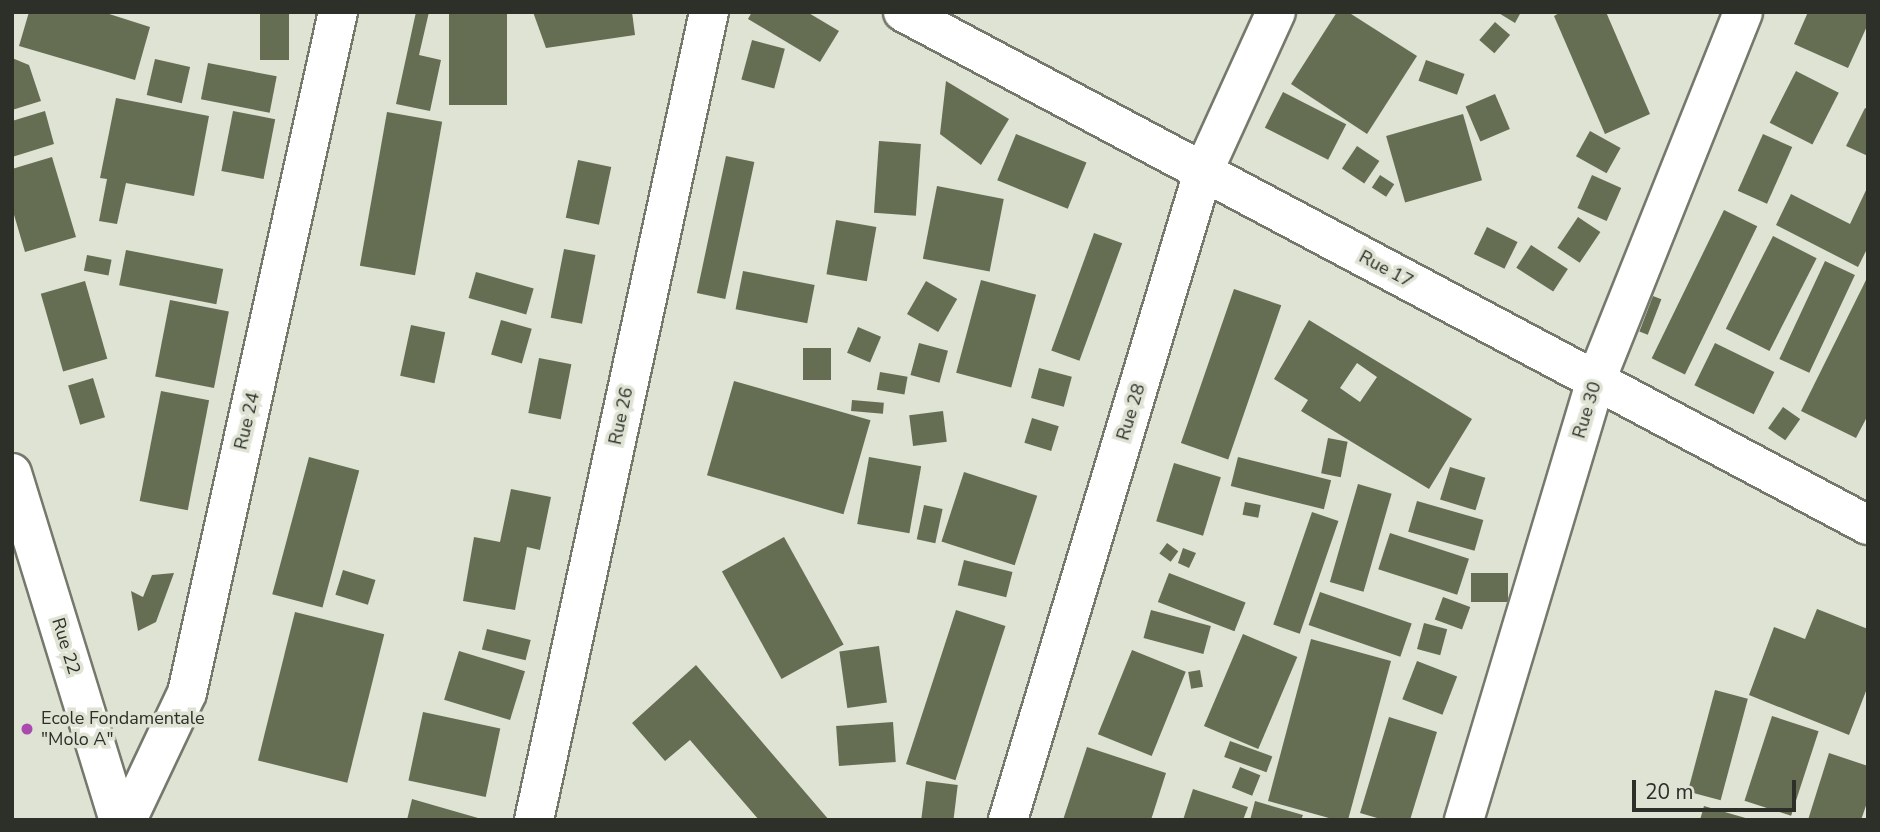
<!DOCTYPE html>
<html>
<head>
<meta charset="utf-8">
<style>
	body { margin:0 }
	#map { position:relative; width:1880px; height:832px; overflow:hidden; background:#dee3d4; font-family:"Nunito Sans",sans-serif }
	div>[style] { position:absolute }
	.building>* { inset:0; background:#656e52; transform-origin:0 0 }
	.roads { filter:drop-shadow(2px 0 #75796c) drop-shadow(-2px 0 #75796c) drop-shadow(0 2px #75796c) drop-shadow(0 -2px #75796c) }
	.minor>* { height:38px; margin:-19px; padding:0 19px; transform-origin:19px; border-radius:19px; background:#fff }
	.dots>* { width:19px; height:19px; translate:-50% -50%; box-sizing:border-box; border:4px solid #dee3d4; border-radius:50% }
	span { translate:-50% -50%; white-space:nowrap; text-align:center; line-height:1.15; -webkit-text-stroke:7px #dee3d4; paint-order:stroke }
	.street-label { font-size:18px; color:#2d2f29 }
	.poi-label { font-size:18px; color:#2d2f29 }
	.left { translate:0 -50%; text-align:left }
	.frame { position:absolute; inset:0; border:14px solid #2d2f29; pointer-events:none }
	.scale { position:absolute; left:1632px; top:780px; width:164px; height:32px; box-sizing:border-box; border:4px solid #2d2f29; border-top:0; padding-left:9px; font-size:21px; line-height:24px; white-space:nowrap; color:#2d2f29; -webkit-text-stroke:5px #dee3d4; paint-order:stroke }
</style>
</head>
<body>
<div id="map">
	<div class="building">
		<div style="clip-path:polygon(29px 12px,103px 12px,150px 27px,135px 80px,19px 46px)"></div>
		<div style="left:260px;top:12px;width:29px;height:48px"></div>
		<div style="clip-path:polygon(416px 12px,429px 12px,419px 55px,441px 60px,430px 111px,396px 104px)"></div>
		<div style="left:449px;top:12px;width:58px;height:93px"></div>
		<div style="clip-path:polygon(533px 12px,632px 12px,635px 35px,546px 48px)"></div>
		<div style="clip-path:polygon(752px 12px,807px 12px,839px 31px,820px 62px,748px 19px)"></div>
		<div style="clip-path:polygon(1337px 12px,1348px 12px,1417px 56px,1367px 134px,1291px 84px)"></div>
		<div style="clip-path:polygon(1497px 12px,1521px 12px,1515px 23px)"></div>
		<div style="clip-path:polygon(1561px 12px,1606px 12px,1650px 114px,1605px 134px,1554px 16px)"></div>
		<div style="clip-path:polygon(1808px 12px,1868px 12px,1868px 24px,1848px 68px,1794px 44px)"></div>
		<div style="left:1495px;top:22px;width:20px;height:24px;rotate:41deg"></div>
		<div style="left:752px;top:40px;width:34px;height:41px;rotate:15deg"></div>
		<div style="clip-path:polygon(12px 58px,29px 65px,41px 101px,12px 110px)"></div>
		<div style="left:155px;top:59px;width:36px;height:37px;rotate:13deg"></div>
		<div style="left:1426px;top:60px;width:41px;height:22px;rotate:20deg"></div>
		<div style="left:208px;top:63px;width:70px;height:37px;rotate:11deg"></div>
		<div style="left:1796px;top:71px;width:48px;height:58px;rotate:27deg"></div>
		<div style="clip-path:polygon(946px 81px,1009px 119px,981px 165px,940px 134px)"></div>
		<div style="left:1283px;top:92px;width:71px;height:40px;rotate:27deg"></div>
		<div style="left:1495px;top:94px;width:38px;height:32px;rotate:67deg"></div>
		<div style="clip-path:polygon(116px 98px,209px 116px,194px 196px,126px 183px,117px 224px,99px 221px,107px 179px,100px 178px)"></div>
		<div style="clip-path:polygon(1865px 108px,1868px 109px,1868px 156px,1846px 146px)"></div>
		<div style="clip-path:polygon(45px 111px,54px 144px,12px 157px,12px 121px)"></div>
		<div style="left:233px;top:111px;width:43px;height:61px;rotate:11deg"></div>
		<div style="left:387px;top:112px;width:56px;height:156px;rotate:10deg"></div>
		<div style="left:1463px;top:114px;width:69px;height:80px;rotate:74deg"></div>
		<div style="left:1590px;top:131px;width:35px;height:29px;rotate:29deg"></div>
		<div style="left:1016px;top:134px;width:76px;height:50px;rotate:22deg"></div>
		<div style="left:1763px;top:134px;width:32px;height:62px;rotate:24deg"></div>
		<div style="left:879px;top:141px;width:42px;height:72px;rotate:4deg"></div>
		<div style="left:1357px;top:146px;width:27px;height:27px;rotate:34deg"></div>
		<div style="left:726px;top:156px;width:29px;height:140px;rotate:12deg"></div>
		<div style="clip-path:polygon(52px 157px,76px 237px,25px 252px,12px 208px,12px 169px)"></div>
		<div style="left:578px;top:160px;width:34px;height:59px;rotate:12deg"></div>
		<div style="left:1380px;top:175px;width:17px;height:15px;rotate:33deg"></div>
		<div style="left:1592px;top:175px;width:32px;height:36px;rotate:24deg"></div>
		<div style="left:937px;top:186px;width:68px;height:74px;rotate:11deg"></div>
		<div style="clip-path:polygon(1868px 186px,1868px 247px,1858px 267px,1776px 225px,1791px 194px,1850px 224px)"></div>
		<div style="left:1724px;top:210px;width:37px;height:165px;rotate:26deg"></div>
		<div style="left:1578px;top:217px;width:27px;height:37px;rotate:34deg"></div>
		<div style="left:836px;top:220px;width:41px;height:55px;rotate:10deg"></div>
		<div style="left:1487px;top:227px;width:34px;height:30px;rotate:26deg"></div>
		<div style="left:1094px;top:233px;width:30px;height:125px;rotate:20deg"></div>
		<div style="left:1773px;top:236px;width:49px;height:104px;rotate:27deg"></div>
		<div style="left:1531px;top:245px;width:44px;height:27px;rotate:33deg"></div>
		<div style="left:564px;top:249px;width:32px;height:70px;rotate:11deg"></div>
		<div style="left:126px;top:250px;width:99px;height:36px;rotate:11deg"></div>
		<div style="left:87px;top:255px;width:25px;height:16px;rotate:11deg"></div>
		<div style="left:1825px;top:261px;width:33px;height:108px;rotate:25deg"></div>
		<div style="left:743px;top:271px;width:73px;height:39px;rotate:11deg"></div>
		<div style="left:476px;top:272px;width:60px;height:27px;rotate:16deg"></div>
		<div style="clip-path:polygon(1868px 276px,1868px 415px,1856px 438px,1801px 411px)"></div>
		<div style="left:981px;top:280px;width:57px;height:96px;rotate:15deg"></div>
		<div style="left:85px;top:281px;width:81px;height:46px;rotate:74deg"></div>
		<div style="left:926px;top:281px;width:36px;height:38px;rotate:30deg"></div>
		<div style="left:1234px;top:289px;width:50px;height:163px;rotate:19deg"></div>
		<div style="left:1653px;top:296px;width:9px;height:38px;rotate:21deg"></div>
		<div style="left:170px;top:300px;width:60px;height:78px;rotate:11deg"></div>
		<div style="left:501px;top:320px;width:32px;height:36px;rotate:16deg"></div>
		<div style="clip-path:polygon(evenodd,1309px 320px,1472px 419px,1429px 489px,1301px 411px,1308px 400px,1274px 379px,1309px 320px,1357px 363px,1377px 377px,1360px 402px,1340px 388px,1357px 363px)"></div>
		<div style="left:411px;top:325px;width:35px;height:52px;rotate:12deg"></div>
		<div style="left:858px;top:327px;width:25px;height:28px;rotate:23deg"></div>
		<div style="left:919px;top:343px;width:30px;height:33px;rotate:15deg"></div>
		<div style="left:1715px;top:343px;width:66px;height:47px;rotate:26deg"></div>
		<div style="left:803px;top:348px;width:28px;height:32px"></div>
		<div style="left:539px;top:358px;width:33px;height:56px;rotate:11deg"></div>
		<div style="left:1039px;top:368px;width:34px;height:31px;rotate:15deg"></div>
		<div style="left:880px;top:372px;width:28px;height:18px;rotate:10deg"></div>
		<div style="left:93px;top:378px;width:41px;height:26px;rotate:73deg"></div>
		<div style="left:734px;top:381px;width:142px;height:98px;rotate:16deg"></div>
		<div style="left:161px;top:391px;width:49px;height:112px;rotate:11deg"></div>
		<div style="left:852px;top:400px;width:32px;height:11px;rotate:5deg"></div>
		<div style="left:1783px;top:407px;width:21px;height:26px;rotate:35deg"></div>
		<div style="left:943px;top:411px;width:31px;height:34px;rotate:83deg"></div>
		<div style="left:1032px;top:418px;width:28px;height:26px;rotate:17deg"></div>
		<div style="left:1328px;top:438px;width:20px;height:36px;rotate:11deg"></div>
		<div style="left:309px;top:457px;width:52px;height:142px;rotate:15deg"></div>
		<div style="left:869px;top:457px;width:53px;height:68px;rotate:10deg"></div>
		<div style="left:1238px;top:457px;width:96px;height:30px;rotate:14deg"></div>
		<div style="left:1174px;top:463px;width:49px;height:61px;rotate:17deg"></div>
		<div style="left:1450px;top:467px;width:37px;height:34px;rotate:17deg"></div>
		<div style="left:964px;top:472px;width:77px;height:73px;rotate:18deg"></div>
		<div style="left:1358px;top:484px;width:35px;height:102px;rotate:16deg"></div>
		<div style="clip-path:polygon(511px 489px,551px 497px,540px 550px,527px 547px,515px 610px,463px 601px,474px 537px,500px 542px)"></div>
		<div style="left:1417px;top:501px;width:69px;height:32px;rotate:16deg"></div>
		<div style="left:1245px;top:502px;width:16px;height:13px;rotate:11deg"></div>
		<div style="left:924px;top:505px;width:19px;height:35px;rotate:12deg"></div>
		<div style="left:1312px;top:512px;width:28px;height:119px;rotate:19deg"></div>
		<div style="left:1390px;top:533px;width:83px;height:38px;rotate:18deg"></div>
		<div style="left:784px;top:537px;width:123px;height:71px;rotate:61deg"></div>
		<div style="left:1167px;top:543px;width:14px;height:13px;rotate:36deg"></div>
		<div style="clip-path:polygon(1183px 548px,1196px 553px,1189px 568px,1178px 563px)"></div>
		<div style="left:964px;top:560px;width:50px;height:26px;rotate:14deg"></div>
		<div style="left:343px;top:570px;width:34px;height:26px;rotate:17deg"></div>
		<div style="clip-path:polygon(174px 573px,156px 622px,138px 631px,131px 591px,143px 597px,152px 575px)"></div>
		<div style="left:1169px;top:573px;width:82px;height:31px;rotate:21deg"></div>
		<div style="left:1471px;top:573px;width:37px;height:29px"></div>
		<div style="left:1320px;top:592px;width:97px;height:35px;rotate:19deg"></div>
		<div style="left:1443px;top:597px;width:29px;height:24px;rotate:20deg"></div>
		<div style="clip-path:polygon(1817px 609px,1868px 629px,1868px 686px,1849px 735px,1749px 695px,1774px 627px,1805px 639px)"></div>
		<div style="left:956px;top:610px;width:52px;height:162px;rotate:18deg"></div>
		<div style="left:1151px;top:610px;width:62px;height:29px;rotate:15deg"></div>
		<div style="left:295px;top:612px;width:92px;height:153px;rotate:14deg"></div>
		<div style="left:1424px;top:623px;width:24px;height:27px;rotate:15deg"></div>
		<div style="left:487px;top:629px;width:45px;height:21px;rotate:14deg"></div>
		<div style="left:1243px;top:634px;width:59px;height:100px;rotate:23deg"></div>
		<div style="clip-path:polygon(1311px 639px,1391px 661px,1348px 820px,1336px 820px,1268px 801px)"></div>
		<div style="left:879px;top:646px;width:57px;height:40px;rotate:82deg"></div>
		<div style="left:1132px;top:650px;width:58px;height:91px;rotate:22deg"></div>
		<div style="left:459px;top:651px;width:69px;height:51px;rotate:17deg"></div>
		<div style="left:1417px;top:661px;width:43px;height:41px;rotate:21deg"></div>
		<div style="clip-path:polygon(696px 665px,829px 820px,759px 820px,690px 740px,665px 761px,632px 723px)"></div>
		<div style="left:1200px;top:670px;width:17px;height:12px;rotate:80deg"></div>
		<div style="left:1715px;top:690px;width:34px;height:105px;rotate:15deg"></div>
		<div style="left:423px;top:712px;width:79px;height:70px;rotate:12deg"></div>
		<div style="left:1772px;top:716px;width:49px;height:89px;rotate:18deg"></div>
		<div style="clip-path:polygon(1389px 717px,1437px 732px,1410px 820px,1384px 820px,1360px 813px)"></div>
		<div style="left:893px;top:722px;width:40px;height:57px;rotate:86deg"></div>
		<div style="left:1230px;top:741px;width:45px;height:17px;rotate:20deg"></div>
		<div style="clip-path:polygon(1087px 747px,1166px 773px,1151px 820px,1063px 820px)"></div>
		<div style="clip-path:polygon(1829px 753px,1868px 766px,1868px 800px,1861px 820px,1808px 820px)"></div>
		<div style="left:1240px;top:767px;width:22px;height:22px;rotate:22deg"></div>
		<div style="left:926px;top:781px;width:32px;height:39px;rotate:7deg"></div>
		<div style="clip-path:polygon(1193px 789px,1248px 807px,1243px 820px,1183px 820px)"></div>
		<div style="clip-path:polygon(412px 799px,478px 818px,478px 820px,407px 820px)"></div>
		<div style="clip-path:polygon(1255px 801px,1303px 815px,1301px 820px,1250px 820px)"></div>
		<div style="clip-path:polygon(1704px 806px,1749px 819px,1749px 820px,1700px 820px)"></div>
	</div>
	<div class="roads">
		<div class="minor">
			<div style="left:903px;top:12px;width:1093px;rotate:28deg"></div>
			<div style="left:12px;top:473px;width:363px;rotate:72.9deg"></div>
			<div style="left:127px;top:820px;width:140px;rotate:-64.7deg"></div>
			<div style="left:187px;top:693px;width:698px;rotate:-77.5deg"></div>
			<div style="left:534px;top:820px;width:827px;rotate:-77.78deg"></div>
			<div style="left:1008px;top:820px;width:677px;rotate:-73.25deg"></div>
			<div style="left:1203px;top:172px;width:176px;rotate:-65.5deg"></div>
			<div style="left:1464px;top:820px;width:459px;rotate:-73.3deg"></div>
			<div style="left:1596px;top:380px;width:396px;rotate:-68.2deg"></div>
		</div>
	</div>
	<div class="dots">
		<div style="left:27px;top:729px;background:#ac49af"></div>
	</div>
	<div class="street-label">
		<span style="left:1386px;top:269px;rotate:28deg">Rue 17</span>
		<span style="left:1587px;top:410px;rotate:-73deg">Rue 30</span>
		<span style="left:1131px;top:412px;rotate:-73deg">Rue 28</span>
		<span style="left:621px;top:416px;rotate:-78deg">Rue 26</span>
		<span style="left:247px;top:421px;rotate:-77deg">Rue 24</span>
		<span style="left:66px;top:646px;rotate:73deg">Rue 22</span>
	</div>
	<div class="poi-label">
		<span class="left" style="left:41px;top:729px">Ecole Fondamentale<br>"Molo A"</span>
	</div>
	<div class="frame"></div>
	<div class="scale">20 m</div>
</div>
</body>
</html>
